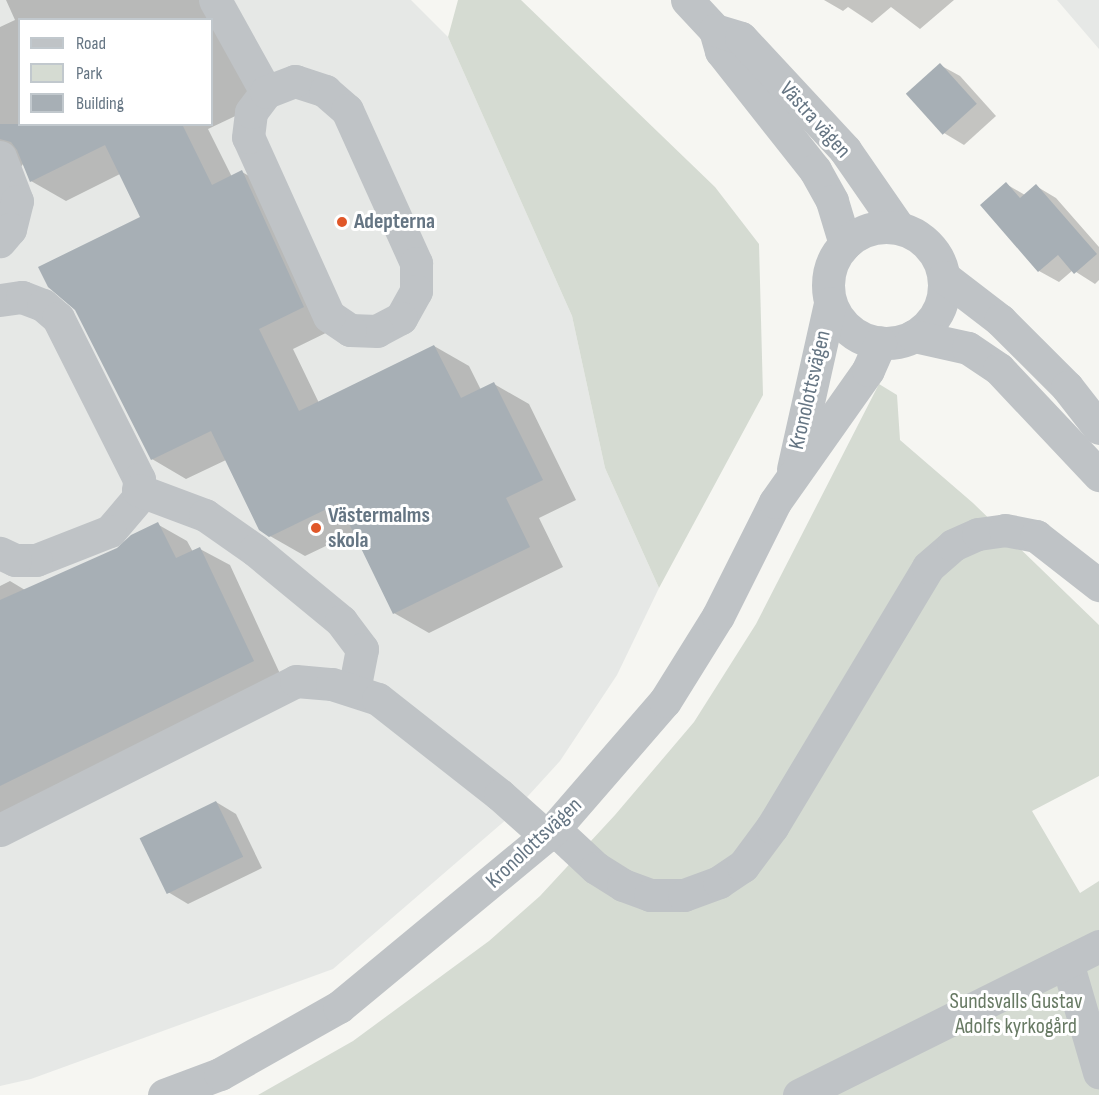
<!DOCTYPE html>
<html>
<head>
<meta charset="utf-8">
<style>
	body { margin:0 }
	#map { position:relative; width:1099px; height:1095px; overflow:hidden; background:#f6f6f2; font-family:"Sofia Sans Condensed",sans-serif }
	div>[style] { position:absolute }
	.built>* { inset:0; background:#e6e8e6 }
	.green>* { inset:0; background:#d5dbd2 }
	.shadow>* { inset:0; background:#0003 }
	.building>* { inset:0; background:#a7afb5; transform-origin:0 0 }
	.minor>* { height:33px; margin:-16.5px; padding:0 16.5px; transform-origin:16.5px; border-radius:16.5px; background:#bfc3c6 }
	.minor>.ring { margin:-16.5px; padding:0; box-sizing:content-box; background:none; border:33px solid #bfc3c6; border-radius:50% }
	.dots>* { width:16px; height:16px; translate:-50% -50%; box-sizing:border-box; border:3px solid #fff; border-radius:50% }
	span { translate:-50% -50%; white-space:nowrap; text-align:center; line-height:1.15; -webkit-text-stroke:6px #fff; paint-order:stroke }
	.street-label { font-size:22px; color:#657583 }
	.poi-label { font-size:22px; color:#657583; font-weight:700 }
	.left { translate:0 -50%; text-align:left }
	.park-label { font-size:22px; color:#687a64 }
	.legend { position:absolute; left:18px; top:18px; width:195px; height:108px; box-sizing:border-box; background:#fff; border:2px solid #c1c8cd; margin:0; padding:8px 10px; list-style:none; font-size:18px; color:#657583 }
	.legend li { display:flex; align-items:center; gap:12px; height:30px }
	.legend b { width:30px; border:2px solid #c1c8cd }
</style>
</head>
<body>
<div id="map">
	<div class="built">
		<div style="clip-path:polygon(evenodd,0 0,411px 0,448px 37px,572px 316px,605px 468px,659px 588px,617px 675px,560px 761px,508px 818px,333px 969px,31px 1079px,0 1086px,0 0,20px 20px,212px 20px,212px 124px,20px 124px,20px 20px)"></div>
		<div style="clip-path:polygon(1057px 0,1099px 0,1099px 49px)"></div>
	</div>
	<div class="green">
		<div style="clip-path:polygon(458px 0,521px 0,715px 187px,759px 244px,763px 395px,659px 588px,605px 468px,572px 316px,448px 37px)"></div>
		<div style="clip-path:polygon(879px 384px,897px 395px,900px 440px,973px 503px,1099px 625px,1099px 776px,1032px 811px,1080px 893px,1099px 881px,1099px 1095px,258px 1095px,353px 1041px,489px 941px,540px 896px,615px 815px,694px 722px,756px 624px)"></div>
	</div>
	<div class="shadow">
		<div style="clip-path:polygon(evenodd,6px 0,213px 0,263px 103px,208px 129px,232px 177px,242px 172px,277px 192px,338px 327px,293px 349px,319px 403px,434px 346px,469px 366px,481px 390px,494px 384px,529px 404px,576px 500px,539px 518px,563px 567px,429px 633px,394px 613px,355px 532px,305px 556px,270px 536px,226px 460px,186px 479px,152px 459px,142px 217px,120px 174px,66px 201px,31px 181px,23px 164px,15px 175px,0 220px,0 27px,15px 20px,6px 0,20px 20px,212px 20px,212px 124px,20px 124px,20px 20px)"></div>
		<div style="clip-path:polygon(824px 0,954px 0,920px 29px,891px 7px,872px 23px,848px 7px,843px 11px)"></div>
		<div style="clip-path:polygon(940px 65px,960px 76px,996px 116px,964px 145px,944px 133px)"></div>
		<div style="clip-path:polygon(1006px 184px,1025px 195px,1036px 186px,1056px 198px,1099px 247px,1099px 280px,1095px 284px,1073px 270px,1059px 282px,1039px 271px)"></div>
		<div style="clip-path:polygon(157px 524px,187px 541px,193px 552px,200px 549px,230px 565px,282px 678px,0 816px,0 586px,10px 581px,25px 590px,118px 550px)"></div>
		<div style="clip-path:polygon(216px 802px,236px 814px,262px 868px,188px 904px,168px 892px)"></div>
	</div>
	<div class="building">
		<div style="left:940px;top:63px;width:55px;height:46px;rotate:48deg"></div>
		<div style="clip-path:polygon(0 124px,182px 124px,212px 185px,242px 170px,304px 307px,259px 329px,299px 411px,434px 345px,461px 398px,494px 382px,543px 480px,506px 498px,530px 547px,393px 614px,339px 503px,269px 537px,259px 530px,211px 431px,151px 460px,75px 310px,48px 287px,38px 267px,140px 217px,105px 145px,30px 182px,17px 150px,11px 142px,0 139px)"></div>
		<div style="clip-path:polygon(1006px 182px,1020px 198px,1036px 184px,1097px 254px,1074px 274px,1058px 255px,1038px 272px,980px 205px)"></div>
		<div style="clip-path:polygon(158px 522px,176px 558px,200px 547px,254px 661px,0 786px,0 600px,117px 548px,131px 535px)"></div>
		<div style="left:216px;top:801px;width:62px;height:85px;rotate:64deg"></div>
	</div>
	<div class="minor">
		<div style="left:215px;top:0;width:105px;rotate:61deg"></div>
		<div style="left:687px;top:0;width:41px;rotate:47deg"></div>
		<div style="left:715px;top:30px;width:22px;rotate:74deg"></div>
		<div style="left:721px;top:51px;width:152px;rotate:51.7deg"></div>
		<div style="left:815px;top:170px;width:35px;rotate:61deg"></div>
		<div style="left:832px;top:201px;width:45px;rotate:73.2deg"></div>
		<div style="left:715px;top:30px;width:27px;rotate:17deg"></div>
		<div style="left:741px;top:38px;width:153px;rotate:47.1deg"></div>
		<div style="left:845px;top:150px;width:95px;rotate:55.3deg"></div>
		<div style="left:295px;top:81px;width:32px;rotate:18deg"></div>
		<div style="left:325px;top:91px;width:29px;rotate:41deg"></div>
		<div style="left:347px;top:110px;width:168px;rotate:65.7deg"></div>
		<div style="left:416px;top:263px;width:28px;rotate:90deg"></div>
		<div style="left:416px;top:291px;width:31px;rotate:119deg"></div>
		<div style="left:401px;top:318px;width:27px;rotate:152deg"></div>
		<div style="left:377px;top:331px;width:27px;rotate:-178deg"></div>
		<div style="left:350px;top:330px;width:25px;rotate:-146deg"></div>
		<div style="left:329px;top:316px;width:196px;rotate:-114.3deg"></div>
		<div style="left:248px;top:137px;width:25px;rotate:-83deg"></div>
		<div style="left:251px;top:112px;width:25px;rotate:-53deg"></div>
		<div style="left:266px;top:92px;width:31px;rotate:-21deg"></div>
		<div style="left:0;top:157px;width:47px;rotate:68.9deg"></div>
		<div style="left:17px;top:201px;width:29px;rotate:104deg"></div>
		<div style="left:10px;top:229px;width:16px;rotate:130deg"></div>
		<div class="ring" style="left:828px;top:227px;width:83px;height:83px"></div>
		<div style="left:944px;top:277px;width:71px;rotate:37.5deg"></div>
		<div style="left:1000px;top:320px;width:95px;rotate:45deg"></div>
		<div style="left:1067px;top:387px;width:52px;rotate:52deg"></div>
		<div style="left:0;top:300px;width:22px;rotate:-8deg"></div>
		<div style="left:22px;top:297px;width:22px;rotate:21deg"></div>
		<div style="left:43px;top:305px;width:20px;rotate:41deg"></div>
		<div style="left:58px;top:318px;width:180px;rotate:63.3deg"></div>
		<div style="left:139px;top:479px;width:19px;rotate:93deg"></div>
		<div style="left:138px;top:498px;width:43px;rotate:130.3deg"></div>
		<div style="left:110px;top:531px;width:79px;rotate:158.6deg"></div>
		<div style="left:36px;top:560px;width:21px;rotate:180deg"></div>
		<div style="left:15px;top:560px;width:17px;rotate:-155deg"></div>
		<div style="left:914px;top:336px;width:55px;rotate:12.5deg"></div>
		<div style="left:968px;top:348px;width:37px;rotate:34deg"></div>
		<div style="left:999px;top:369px;width:146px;rotate:46.7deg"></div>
		<div style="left:793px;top:469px;width:170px;rotate:-77.4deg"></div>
		<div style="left:138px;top:490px;width:72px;rotate:20.5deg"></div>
		<div style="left:205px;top:515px;width:61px;rotate:35deg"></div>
		<div style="left:255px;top:550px;width:112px;rotate:39.5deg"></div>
		<div style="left:341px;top:621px;width:35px;rotate:53deg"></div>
		<div style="left:362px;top:649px;width:42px;rotate:101deg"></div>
		<div style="left:554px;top:829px;width:57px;rotate:42.9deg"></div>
		<div style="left:596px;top:868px;width:32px;rotate:32deg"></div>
		<div style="left:623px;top:885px;width:29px;rotate:20deg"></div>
		<div style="left:650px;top:895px;width:34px"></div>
		<div style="left:684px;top:895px;width:37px;rotate:-20deg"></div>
		<div style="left:719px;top:882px;width:29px;rotate:-34deg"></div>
		<div style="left:743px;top:866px;width:49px;rotate:-53.4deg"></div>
		<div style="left:772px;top:827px;width:303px;rotate:-59deg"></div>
		<div style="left:928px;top:567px;width:33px;rotate:-41deg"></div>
		<div style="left:953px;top:545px;width:27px;rotate:-24deg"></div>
		<div style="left:978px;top:534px;width:27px;rotate:-8deg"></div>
		<div style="left:1005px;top:530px;width:32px;rotate:11deg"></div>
		<div style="left:1036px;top:536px;width:80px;rotate:37.9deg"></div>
		<div style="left:0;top:830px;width:331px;rotate:-26.7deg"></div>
		<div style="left:296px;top:681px;width:36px;rotate:5deg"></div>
		<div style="left:332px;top:684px;width:48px;rotate:18.1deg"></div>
		<div style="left:378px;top:699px;width:155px;rotate:38.2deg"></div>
		<div style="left:500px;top:795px;width:62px;rotate:41.7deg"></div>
		<div style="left:1067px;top:962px;width:115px;rotate:73.8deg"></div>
		<div style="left:164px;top:1095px;width:60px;rotate:-20.6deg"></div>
		<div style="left:220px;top:1074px;width:137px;rotate:-29.4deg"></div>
		<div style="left:339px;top:1007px;width:279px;rotate:-39.6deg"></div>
		<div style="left:554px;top:829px;width:169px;rotate:-49.1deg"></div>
		<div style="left:665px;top:701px;width:100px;rotate:-58.1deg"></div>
		<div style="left:718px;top:616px;width:127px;rotate:-63.4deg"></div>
		<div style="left:775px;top:502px;width:161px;rotate:-54.8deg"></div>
		<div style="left:868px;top:370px;width:30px;rotate:-66deg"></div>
		<div style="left:799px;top:1095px;width:335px;rotate:-26.4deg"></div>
	</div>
	<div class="dots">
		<div style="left:342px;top:222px;background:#e05729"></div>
		<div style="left:316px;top:528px;background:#e05729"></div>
	</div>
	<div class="street-label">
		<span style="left:815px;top:120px;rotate:48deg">Västra vägen</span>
		<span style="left:810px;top:390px;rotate:-77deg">Kronolottsvägen</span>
		<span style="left:534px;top:843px;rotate:-43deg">Kronolottsvägen</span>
	</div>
	<div class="poi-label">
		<span class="left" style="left:354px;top:222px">Adepterna</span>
		<span class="left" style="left:328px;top:528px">Västermalms<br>skola</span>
	</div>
	<div class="park-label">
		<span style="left:1016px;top:1014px">Sundsvalls Gustav<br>Adolfs kyrkogård</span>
	</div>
	<ul class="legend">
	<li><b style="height:8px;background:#bfc3c6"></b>Road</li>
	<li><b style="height:16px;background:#d5dbd2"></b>Park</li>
	<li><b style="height:16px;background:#a7afb5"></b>Building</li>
	</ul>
</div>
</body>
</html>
